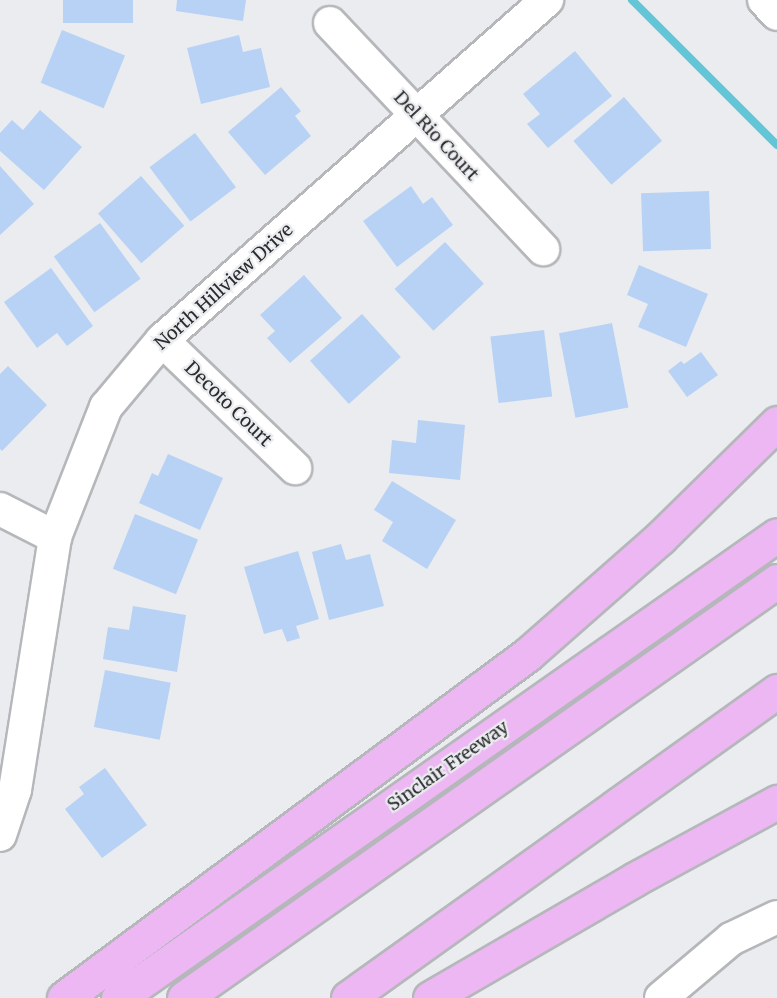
<!DOCTYPE html>
<html>
<head>
<meta charset="utf-8">
<style>
	body { margin:0 }
	#map { position:relative; width:777px; height:998px; overflow:hidden; background:#eaecef; font-family:Merriweather,serif }
	div>[style] { position:absolute }
	.stream>* { height:8px; margin:-4px; padding:0 4px; transform-origin:4px; border-radius:4px; background:#63c6d6 }
	.building>* { inset:0; background:#b8d2f5; transform-origin:0 0 }
	.roads { filter:drop-shadow(2px 0 #b5b7ba) drop-shadow(-2px 0 #b5b7ba) drop-shadow(0 2px #b5b7ba) drop-shadow(0 -2px #b5b7ba) }
	.minor>* { height:32px; margin:-16px; padding:0 16px; transform-origin:16px; border-radius:16px; background:#fff }
	.highway>* { height:33px; margin:-16.5px; padding:0 16.5px; transform-origin:16.5px; border-radius:16.5px; background:#edb7f4 }
	span { translate:-50% -50%; white-space:nowrap; text-align:center; line-height:1.15; -webkit-text-stroke:4.5px #eaecef; paint-order:stroke }
	.street-label { font-size:18px; color:#2a2b2c }
</style>
</head>
<body>
<div id="map">
	<div class="stream">
		<div style="left:632px;top:0;width:205px;rotate:45deg"></div>
	</div>
	<div class="building">
		<div style="left:63px;top:0;width:70px;height:23px"></div>
		<div style="clip-path:polygon(177px 0,246px 0,243px 21px,176px 11px)"></div>
		<div style="left:62px;top:30px;width:68px;height:57px;rotate:22deg"></div>
		<div style="clip-path:polygon(239px 35px,243px 52px,261px 48px,270px 87px,201px 104px,187px 48px)"></div>
		<div style="clip-path:polygon(575px 51px,612px 96px,548px 148px,527px 124px,540px 114px,523px 94px)"></div>
		<div style="clip-path:polygon(281px 87px,301px 111px,295px 116px,311px 136px,265px 175px,228px 132px)"></div>
		<div style="left:624px;top:97px;width:58px;height:67px;rotate:49deg"></div>
		<div style="clip-path:polygon(40px 110px,82px 147px,44px 190px,0 151px,0 133px,12px 120px,23px 130px)"></div>
		<div style="left:195px;top:133px;width:68px;height:57px;rotate:53deg"></div>
		<div style="clip-path:polygon(0 166px,34px 204px,0 235px)"></div>
		<div style="left:141px;top:176px;width:66px;height:57px;rotate:49deg"></div>
		<div style="clip-path:polygon(411px 186px,423px 204px,432px 197px,453px 225px,397px 267px,363px 221px)"></div>
		<div style="left:709px;top:191px;width:58px;height:68px;rotate:88deg"></div>
		<div style="left:100px;top:223px;width:69px;height:57px;rotate:54deg"></div>
		<div style="left:445px;top:242px;width:57px;height:69px;rotate:47deg"></div>
		<div style="clip-path:polygon(639px 265px,708px 294px,686px 347px,638px 327px,648px 304px,627px 295px)"></div>
		<div style="clip-path:polygon(51px 268px,93px 326px,67px 346px,57px 333px,37px 348px,4px 302px)"></div>
		<div style="clip-path:polygon(304px 275px,342px 318px,290px 363px,267px 338px,275px 331px,260px 315px)"></div>
		<div style="left:362px;top:314px;width:58px;height:70px;rotate:48deg"></div>
		<div style="left:612px;top:323px;width:86px;height:54px;rotate:79deg"></div>
		<div style="left:544px;top:330px;width:67px;height:54px;rotate:83deg"></div>
		<div style="clip-path:polygon(701px 352px,718px 375px,687px 397px,668px 371px,681px 361px,684px 364px)"></div>
		<div style="clip-path:polygon(8px 366px,47px 405px,2px 451px,0 449px,0 374px)"></div>
		<div style="clip-path:polygon(418px 420px,465px 425px,460px 480px,389px 473px,392px 440px,416px 443px)"></div>
		<div style="clip-path:polygon(168px 454px,223px 478px,200px 530px,139px 503px,152px 473px,158px 476px)"></div>
		<div style="clip-path:polygon(392px 481px,456px 520px,427px 569px,382px 541px,393px 522px,374px 510px)"></div>
		<div style="left:135px;top:514px;width:68px;height:59px;rotate:22deg"></div>
		<div style="clip-path:polygon(341px 544px,346px 560px,370px 554px,384px 606px,329px 620px,312px 552px)"></div>
		<div style="clip-path:polygon(298px 551px,319px 619px,296px 626px,300px 638px,287px 642px,282px 629px,264px 634px,244px 567px)"></div>
		<div style="clip-path:polygon(133px 606px,186px 615px,177px 672px,103px 659px,108px 627px,129px 630px)"></div>
		<div style="left:105px;top:670px;width:67px;height:58px;rotate:11deg"></div>
		<div style="clip-path:polygon(105px 768px,147px 825px,102px 858px,65px 809px,84px 794px,79px 787px)"></div>
	</div>
	<div class="roads">
		<div class="minor">
			<div style="left:764px;top:0;width:19px;rotate:47deg"></div>
			<div style="left:330px;top:23px;width:311px;rotate:46.7deg"></div>
			<div style="left:162px;top:340px;width:185px;rotate:43.9deg"></div>
			<div style="left:0;top:509px;width:62px;rotate:27deg"></div>
			<div style="left:0;top:835px;width:47px;rotate:-71.6deg"></div>
			<div style="left:15px;top:790px;width:256px;rotate:-81deg"></div>
			<div style="left:55px;top:537px;width:140px;rotate:-68.6deg"></div>
			<div style="left:106px;top:407px;width:87px;rotate:-50.1deg"></div>
			<div style="left:162px;top:340px;width:514px;rotate:-41.45deg"></div>
			<div style="left:661px;top:998px;width:92px;rotate:-40.1deg"></div>
			<div style="left:731px;top:939px;width:51px;rotate:-25.6deg"></div>
		</div>
		<div class="highway">
			<div style="left:64px;top:998px;width:578px;rotate:-36.55deg"></div>
			<div style="left:528px;top:654px;width:176px;rotate:-41.3deg"></div>
			<div style="left:660px;top:538px;width:164px;rotate:-44.5deg"></div>
			<div style="left:118px;top:998px;width:805px;rotate:-35.09deg"></div>
			<div style="left:184px;top:998px;width:725px;rotate:-35.12deg"></div>
			<div style="left:348px;top:998px;width:528px;rotate:-35.59deg"></div>
			<div style="left:430px;top:998px;width:237px;rotate:-30.1deg"></div>
			<div style="left:635px;top:879px;width:162px;rotate:-28.5deg"></div>
		</div>
	</div>
	<div class="street-label">
		<span style="left:436px;top:136px;rotate:47deg">Del Rio Court</span>
		<span style="left:224px;top:287px;rotate:-42deg">North Hillview Drive</span>
		<span style="left:228px;top:404px;rotate:44deg">Decoto Court</span>
		<span style="left:448px;top:766px;rotate:-35deg">Sinclair Freeway</span>
	</div>
</div>
</body>
</html>
